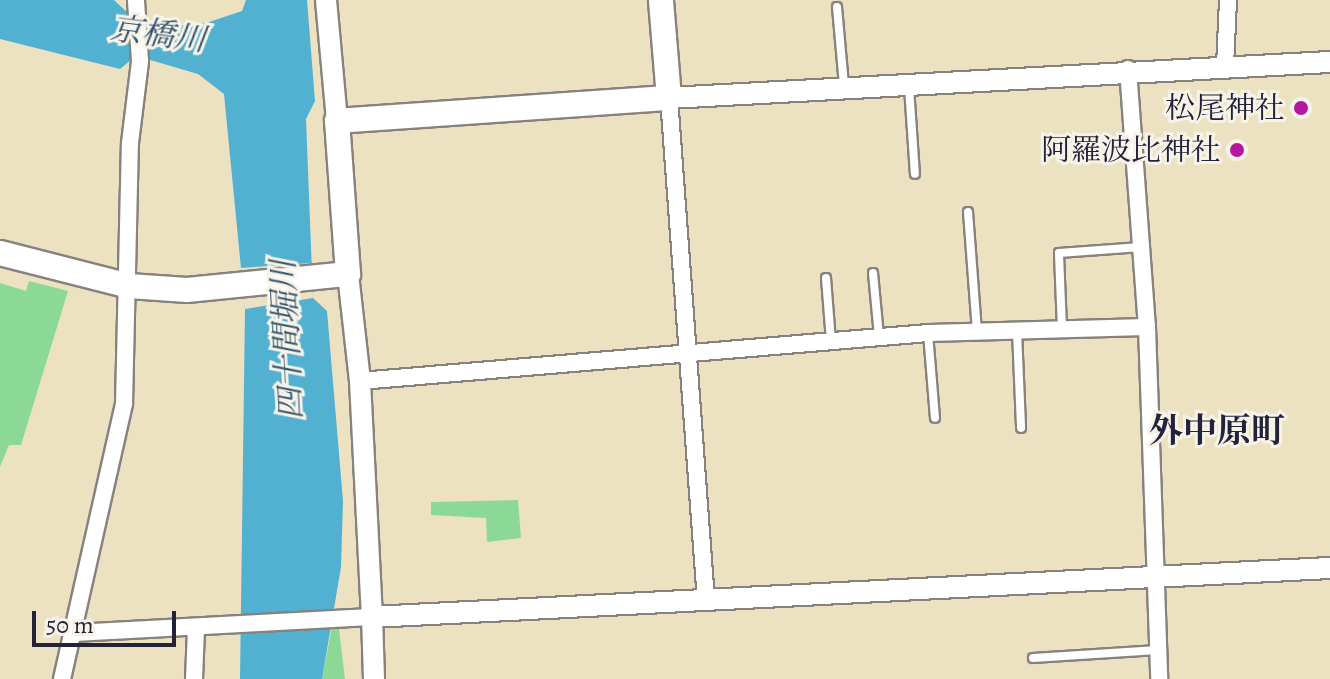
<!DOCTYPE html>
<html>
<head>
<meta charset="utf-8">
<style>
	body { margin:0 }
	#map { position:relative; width:1330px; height:679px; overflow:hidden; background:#ece1c0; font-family:Alegreya,"Noto Serif JP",serif }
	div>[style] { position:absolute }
	.green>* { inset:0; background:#8cd997 }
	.water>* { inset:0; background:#52b1d0 }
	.pier>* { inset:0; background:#ece1c0 }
	.roads { filter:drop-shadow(2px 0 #87827e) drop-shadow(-2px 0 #87827e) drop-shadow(0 2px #87827e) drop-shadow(0 -2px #87827e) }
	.service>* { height:8px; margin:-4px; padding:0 4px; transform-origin:4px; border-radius:4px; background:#fff }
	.minor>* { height:16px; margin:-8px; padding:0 8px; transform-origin:8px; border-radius:8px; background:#fff }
	.tertiary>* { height:20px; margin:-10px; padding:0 10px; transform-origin:10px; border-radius:10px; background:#fff }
	.secondary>* { height:24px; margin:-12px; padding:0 12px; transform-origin:12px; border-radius:12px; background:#fff }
	.dots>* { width:22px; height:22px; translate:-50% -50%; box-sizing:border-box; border:4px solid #f7f3e8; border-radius:50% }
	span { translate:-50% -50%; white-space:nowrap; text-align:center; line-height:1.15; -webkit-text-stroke:6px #f7f3e8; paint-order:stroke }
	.poi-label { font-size:30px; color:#22223b }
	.right { translate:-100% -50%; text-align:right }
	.water-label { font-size:32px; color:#33546f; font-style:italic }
	.quarter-label { font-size:34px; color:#22223b; font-weight:700 }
	.scale { position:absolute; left:32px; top:611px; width:144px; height:36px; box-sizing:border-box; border:4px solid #22223b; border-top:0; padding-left:10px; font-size:24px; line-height:28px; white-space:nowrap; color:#22223b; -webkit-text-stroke:6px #f7f3e8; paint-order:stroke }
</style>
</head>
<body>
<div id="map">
	<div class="green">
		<div style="clip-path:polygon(29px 281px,68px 291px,21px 445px,9px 445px,0 467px,0 283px,26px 291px)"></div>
		<div style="clip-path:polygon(518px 500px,521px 538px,487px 542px,486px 518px,431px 515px,431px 502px)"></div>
		<div style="clip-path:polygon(332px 626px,339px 629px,345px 679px,322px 679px)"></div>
	</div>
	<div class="water">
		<div style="clip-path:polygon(0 0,114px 0,145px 29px,206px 23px,242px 11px,246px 0,307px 0,315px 101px,306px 119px,313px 298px,327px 311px,343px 501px,341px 567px,322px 679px,240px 679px,245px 309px,224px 94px,198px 74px,147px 59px,136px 56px,120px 69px,0 39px)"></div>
	</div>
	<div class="pier">
		<div style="clip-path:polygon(312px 263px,313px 298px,245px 309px,240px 268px)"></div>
	</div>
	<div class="roads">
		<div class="service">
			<div style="left:837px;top:7px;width:79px;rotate:84.9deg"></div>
			<div style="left:909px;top:87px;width:87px;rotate:86.1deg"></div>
			<div style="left:968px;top:212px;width:120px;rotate:85.7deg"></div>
			<div style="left:873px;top:273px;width:64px;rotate:84.6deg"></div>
			<div style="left:826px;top:278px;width:63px;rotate:85.5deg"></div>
			<div style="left:1062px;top:329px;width:76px;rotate:-92.3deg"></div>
			<div style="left:1059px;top:253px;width:82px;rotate:-4.2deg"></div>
			<div style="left:1017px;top:331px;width:97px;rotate:87.6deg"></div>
			<div style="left:928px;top:333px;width:85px;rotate:85.3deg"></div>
			<div style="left:1033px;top:658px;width:125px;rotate:-3.7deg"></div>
		</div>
		<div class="minor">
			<div style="left:1225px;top:66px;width:66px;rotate:-87.4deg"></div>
			<div style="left:1128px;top:69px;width:259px;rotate:85.8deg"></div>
			<div style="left:1147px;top:327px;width:352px;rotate:88deg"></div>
			<div style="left:669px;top:98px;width:504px;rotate:85.79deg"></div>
			<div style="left:360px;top:381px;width:570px;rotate:-4.83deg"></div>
			<div style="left:928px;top:333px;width:219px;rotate:-1.6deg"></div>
			<div style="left:73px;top:633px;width:299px;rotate:-3.1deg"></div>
			<div style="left:62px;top:679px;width:282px;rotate:-77.3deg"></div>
			<div style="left:124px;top:404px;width:261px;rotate:-88.7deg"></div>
			<div style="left:130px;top:143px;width:83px;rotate:-83deg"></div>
			<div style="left:140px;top:61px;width:61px;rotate:-93.8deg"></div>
			<div style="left:194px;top:679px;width:50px;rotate:-87.7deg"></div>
		</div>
		<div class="tertiary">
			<div style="left:326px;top:0;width:121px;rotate:84.8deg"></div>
			<div style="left:669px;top:98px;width:662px;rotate:-3.12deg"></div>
			<div style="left:348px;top:274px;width:108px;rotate:83.6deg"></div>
			<div style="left:360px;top:381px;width:236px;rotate:87.1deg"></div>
			<div style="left:374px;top:679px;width:62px;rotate:-91.8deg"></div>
			<div style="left:372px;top:617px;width:959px;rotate:-2.93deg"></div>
		</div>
		<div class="secondary">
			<div style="left:0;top:253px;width:133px;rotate:14.3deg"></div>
			<div style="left:129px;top:286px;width:58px;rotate:3.9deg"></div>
			<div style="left:187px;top:290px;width:162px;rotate:-5.7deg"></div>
			<div style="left:348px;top:274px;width:153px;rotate:-94.1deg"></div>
			<div style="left:337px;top:121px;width:333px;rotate:-4deg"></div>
			<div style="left:669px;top:98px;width:98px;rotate:-94.7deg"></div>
		</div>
	</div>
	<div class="dots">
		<div style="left:1301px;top:108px;background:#b5179e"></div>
		<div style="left:1237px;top:150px;background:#b5179e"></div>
	</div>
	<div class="poi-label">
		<span class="right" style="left:1285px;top:108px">松尾神社</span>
		<span class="right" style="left:1221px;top:150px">阿羅波比神社</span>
	</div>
	<div class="water-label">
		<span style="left:158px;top:34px;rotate:7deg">京橋川</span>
		<span style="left:287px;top:340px;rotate:-93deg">四十間堀川</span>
	</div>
	<div class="quarter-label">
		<span style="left:1217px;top:431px">外中原町</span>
	</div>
	<div class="scale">50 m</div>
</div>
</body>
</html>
